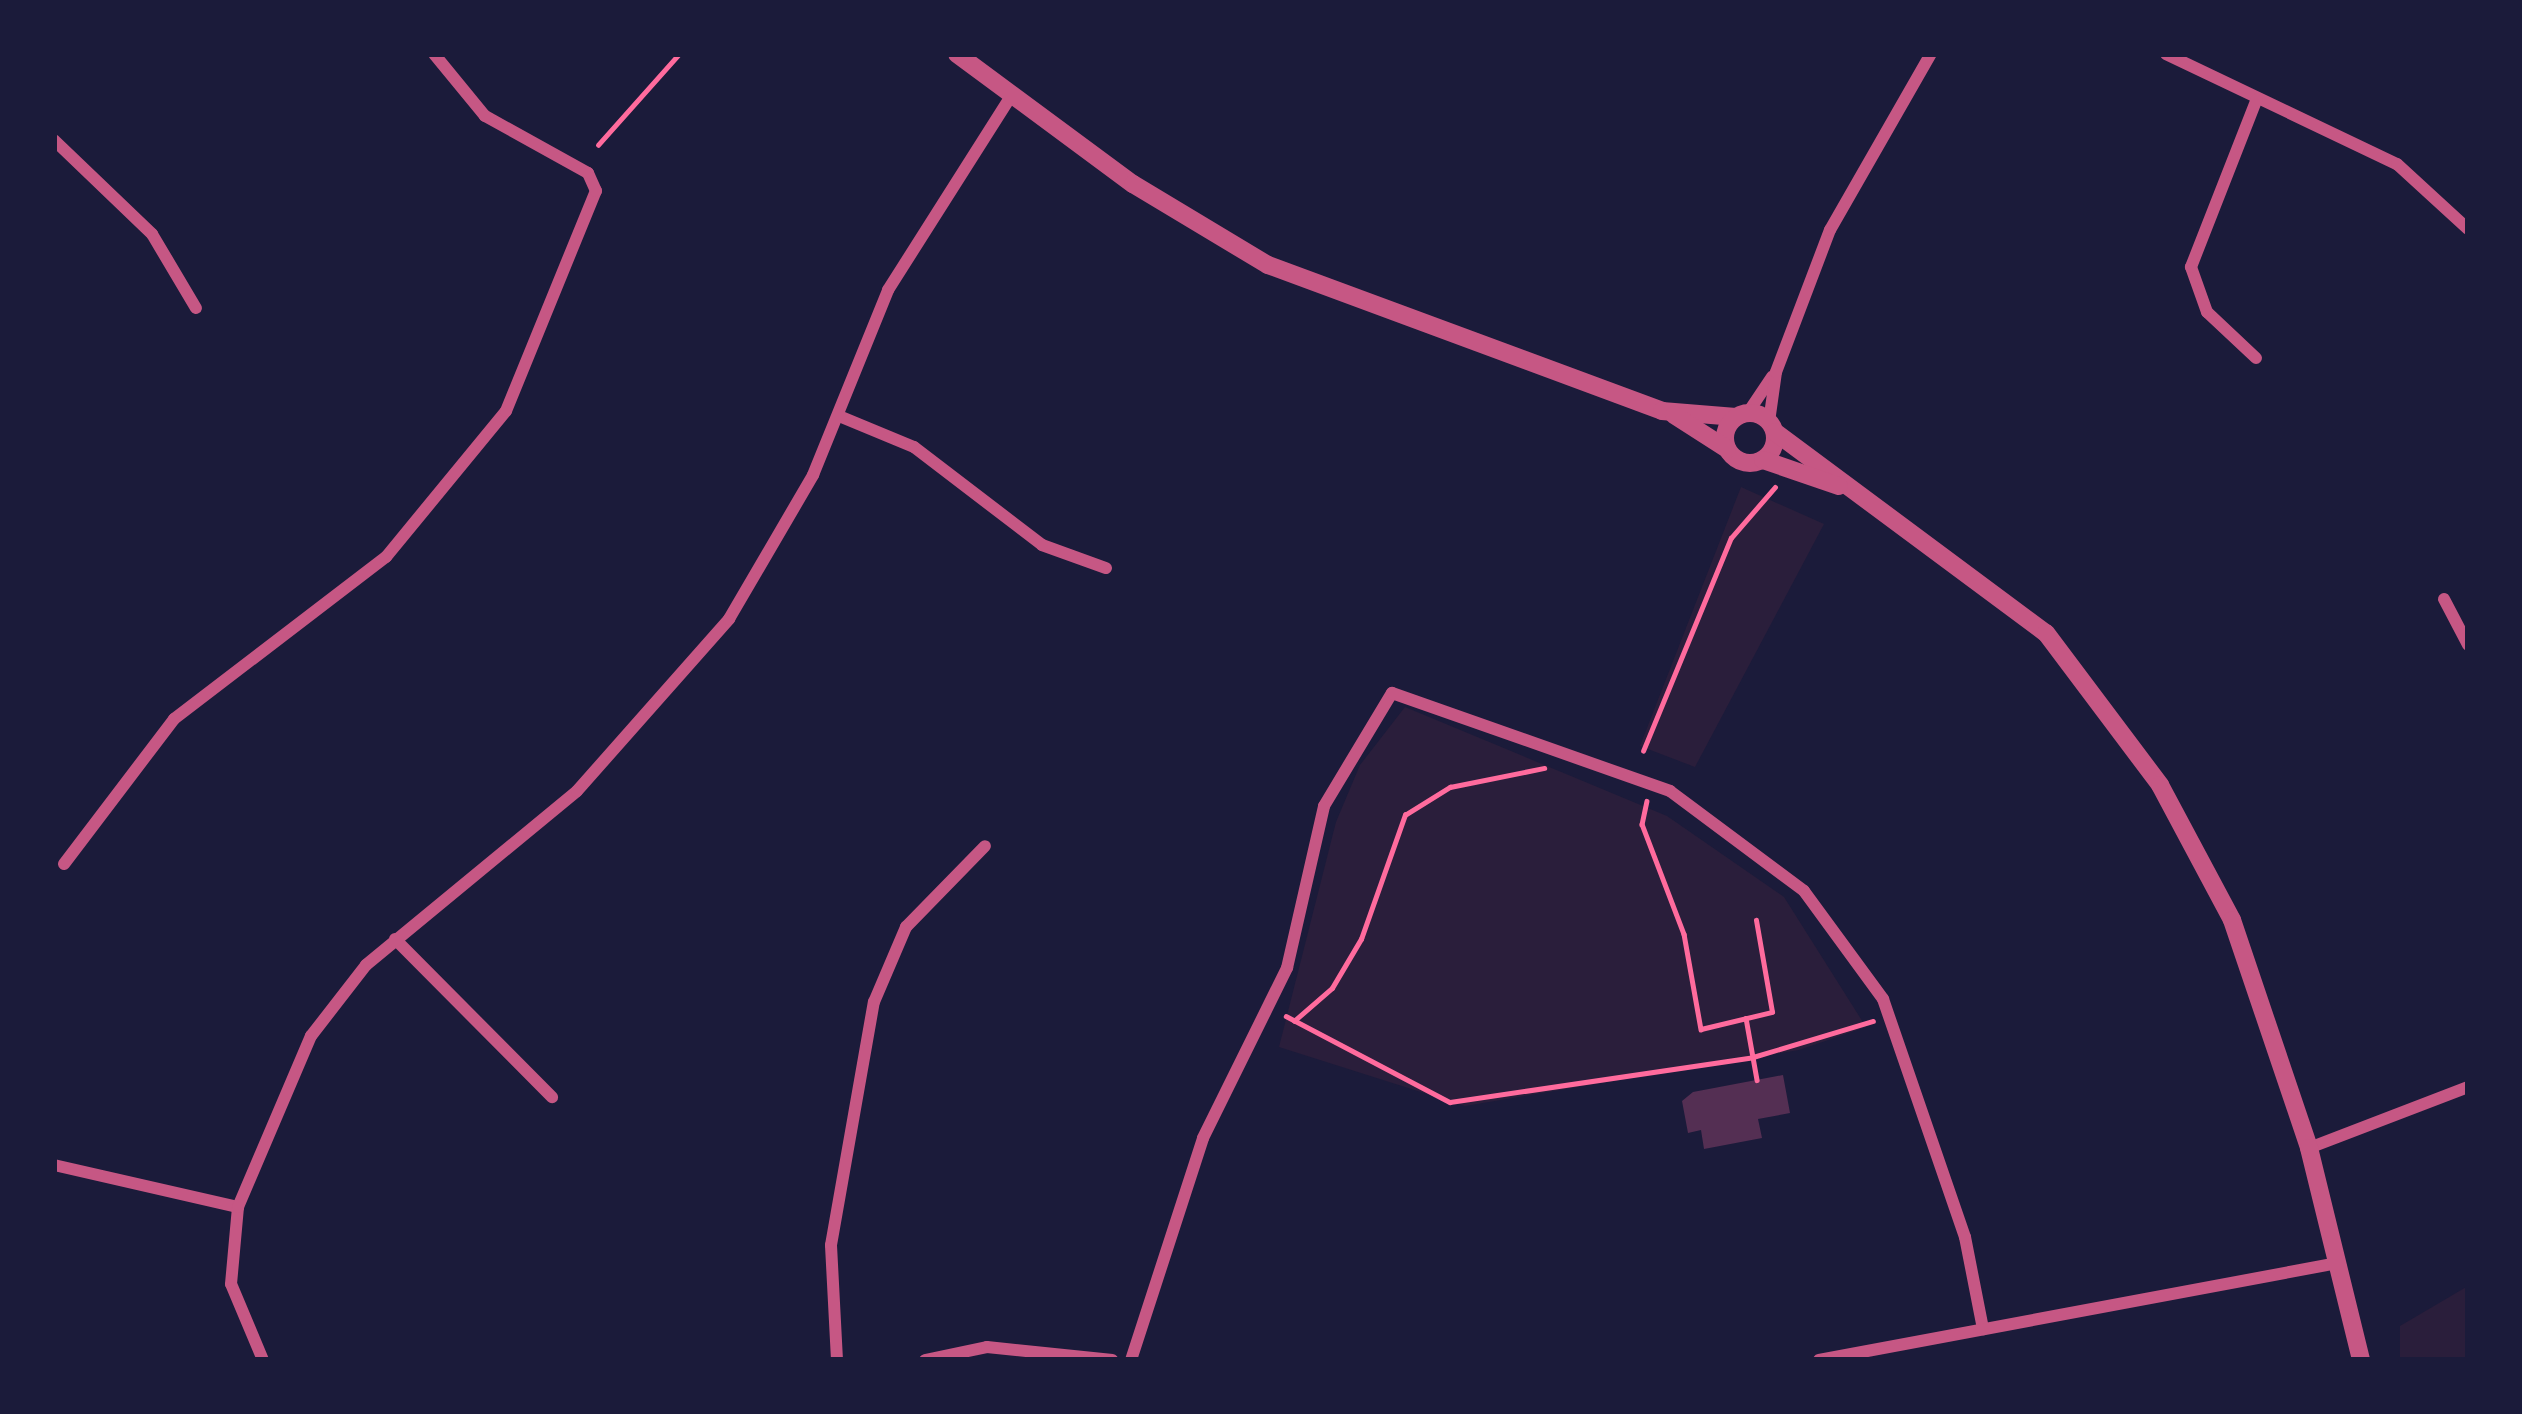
<!DOCTYPE html>
<html>
<head>
<meta charset="utf-8">
<style>
	body { margin:0 }
	#map { position:relative; width:2522px; height:1414px; overflow:hidden; background:#1b1b3a; font-family:"IBM Plex Sans",sans-serif }
	div>[style] { position:absolute }
	.green>* { inset:0; background:#2a1e3b }
	.building>* { inset:0; background:#542f53 }
	.path>* { height:4.5px; margin:-2.25px; padding:0 2.25px; transform-origin:2.25px; border-radius:2.25px; background:#ff6b9d }
	.minor>* { height:12px; margin:-6px; padding:0 6px; transform-origin:6px; border-radius:6px; background:#c65784 }
	.tertiary>* { height:18px; margin:-9px; padding:0 9px; transform-origin:9px; border-radius:9px; background:#c65784 }
	.tertiary>.ring { margin:-9px; padding:0; box-sizing:content-box; background:none; border:18px solid #c65784; border-radius:50% }
	span { translate:-50% -50%; white-space:nowrap; text-align:center; line-height:1.15; -webkit-text-stroke:9px #1b1b3a; paint-order:stroke }
	.frame { position:absolute; inset:0; border:57px solid #1b1b3a; pointer-events:none }
</style>
</head>
<body>
<div id="map">
	<div class="green">
		<div style="clip-path:polygon(1741px 487px,1824px 524px,1695px 767px,1640px 746px)"></div>
		<div style="clip-path:polygon(1405px 707px,1667px 816px,1784px 897px,1866px 1027px,1799px 1050px,1465px 1106px,1279px 1047px,1336px 822px,1360px 765px)"></div>
		<div style="clip-path:polygon(2468px 1286px,2468px 1360px,2400px 1360px,2400px 1326px)"></div>
	</div>
	<div class="building">
		<div style="clip-path:polygon(1783px 1075px,1790px 1113px,1758px 1119px,1762px 1138px,1704px 1149px,1701px 1130px,1688px 1133px,1682px 1101px,1693px 1092px)"></div>
	</div>
	<div class="path">
		<div style="left:598px;top:145px;width:122px;rotate:-48.3deg"></div>
		<div style="left:1643px;top:751px;width:230px;rotate:-67.6deg"></div>
		<div style="left:1731px;top:538px;width:67px;rotate:-49.2deg"></div>
		<div style="left:1647px;top:801px;width:24px;rotate:102deg"></div>
		<div style="left:1642px;top:824px;width:118px;rotate:69.1deg"></div>
		<div style="left:1684px;top:934px;width:97px;rotate:79.9deg"></div>
		<div style="left:1701px;top:1029px;width:73px;rotate:-13.5deg"></div>
		<div style="left:1772px;top:1012px;width:93px;rotate:-99.9deg"></div>
		<div style="left:1286px;top:1016px;width:185px;rotate:27.7deg"></div>
		<div style="left:1450px;top:1102px;width:306px;rotate:-8.4deg"></div>
		<div style="left:1753px;top:1057px;width:125px;rotate:-16.7deg"></div>
		<div style="left:1746px;top:1018px;width:63px;rotate:79.9deg"></div>
		<div style="left:1294px;top:1021px;width:50px;rotate:-41deg"></div>
		<div style="left:1332px;top:988px;width:57px;rotate:-59.4deg"></div>
		<div style="left:1361px;top:939px;width:132px;rotate:-70.5deg"></div>
		<div style="left:1405px;top:815px;width:53px;rotate:-31.9deg"></div>
		<div style="left:1450px;top:787px;width:96px;rotate:-11.4deg"></div>
	</div>
	<div class="minor">
		<div style="left:2166px;top:54px;width:256px;rotate:25.5deg"></div>
		<div style="left:2397px;top:164px;width:96px;rotate:42.5deg"></div>
		<div style="left:54px;top:140px;width:136px;rotate:43.8deg"></div>
		<div style="left:152px;top:234px;width:86px;rotate:59.3deg"></div>
		<div style="left:2256px;top:358px;width:67px;rotate:-136.8deg"></div>
		<div style="left:2207px;top:312px;width:48px;rotate:-109.6deg"></div>
		<div style="left:2191px;top:267px;width:180px;rotate:-68.6deg"></div>
		<div style="left:1747px;top:414px;width:45px;rotate:-56deg"></div>
		<div style="left:839px;top:416px;width:81px;rotate:22.5deg"></div>
		<div style="left:914px;top:447px;width:161px;rotate:37.4deg"></div>
		<div style="left:1042px;top:545px;width:68px;rotate:19.8deg"></div>
		<div style="left:1769px;top:422px;width:50px;rotate:-82deg"></div>
		<div style="left:1776px;top:372px;width:152px;rotate:-69.2deg"></div>
		<div style="left:1830px;top:230px;width:203px;rotate:-60.2deg"></div>
		<div style="left:2444px;top:599px;width:52px;rotate:62.4deg"></div>
		<div style="left:64px;top:864px;width:182px;rotate:-52.8deg"></div>
		<div style="left:174px;top:719px;width:267px;rotate:-37.4deg"></div>
		<div style="left:386px;top:557px;width:189px;rotate:-50.6deg"></div>
		<div style="left:506px;top:411px;width:238px;rotate:-67.8deg"></div>
		<div style="left:596px;top:191px;width:20px;rotate:-114deg"></div>
		<div style="left:588px;top:173px;width:118px;rotate:-151deg"></div>
		<div style="left:485px;top:116px;width:80px;rotate:-129.4deg"></div>
		<div style="left:395px;top:939px;width:223px;rotate:45.2deg"></div>
		<div style="left:2309px;top:1148px;width:170px;rotate:-21deg"></div>
		<div style="left:54px;top:1165px;width:189px;rotate:12.9deg"></div>
		<div style="left:263px;top:1360px;width:82px;rotate:-112.8deg"></div>
		<div style="left:231px;top:1284px;width:77px;rotate:-84.8deg"></div>
		<div style="left:238px;top:1207px;width:186px;rotate:-66.9deg"></div>
		<div style="left:311px;top:1036px;width:90px;rotate:-52.2deg"></div>
		<div style="left:366px;top:965px;width:273px;rotate:-39.5deg"></div>
		<div style="left:577px;top:791px;width:230px;rotate:-48.5deg"></div>
		<div style="left:729px;top:619px;width:167px;rotate:-59.7deg"></div>
		<div style="left:813px;top:475px;width:200px;rotate:-67.9deg"></div>
		<div style="left:888px;top:290px;width:230px;rotate:-57.6deg"></div>
		<div style="left:837px;top:1360px;width:115px;rotate:-93deg"></div>
		<div style="left:831px;top:1245px;width:247px;rotate:-80deg"></div>
		<div style="left:874px;top:1002px;width:82px;rotate:-66.9deg"></div>
		<div style="left:906px;top:927px;width:113px;rotate:-45.7deg"></div>
		<div style="left:925px;top:1360px;width:63px;rotate:-11.8deg"></div>
		<div style="left:987px;top:1347px;width:126px;rotate:5.9deg"></div>
		<div style="left:1131px;top:1360px;width:233px;rotate:-72deg"></div>
		<div style="left:1203px;top:1138px;width:190px;rotate:-63.7deg"></div>
		<div style="left:1287px;top:968px;width:166px;rotate:-77.1deg"></div>
		<div style="left:1324px;top:806px;width:132px;rotate:-59deg"></div>
		<div style="left:1392px;top:693px;width:295px;rotate:19.4deg"></div>
		<div style="left:1670px;top:791px;width:167px;rotate:36.7deg"></div>
		<div style="left:1804px;top:891px;width:134px;rotate:53.8deg"></div>
		<div style="left:1883px;top:999px;width:252px;rotate:71deg"></div>
		<div style="left:1965px;top:1237px;width:94px;rotate:78.9deg"></div>
		<div style="left:1819px;top:1360px;width:528px;rotate:-10.59deg"></div>
	</div>
	<div class="tertiary">
		<div style="left:957px;top:54px;width:219px;rotate:36.5deg"></div>
		<div style="left:1133px;top:184px;width:157px;rotate:31deg"></div>
		<div style="left:1268px;top:265px;width:420px;rotate:20.3deg"></div>
		<div style="left:1662px;top:411px;width:74px;rotate:4.6deg"></div>
		<div class="ring" style="left:1725px;top:413px;width:32px;height:32px"></div>
		<div style="left:1674px;top:415px;width:63px;rotate:32.7deg"></div>
		<div style="left:1775px;top:432px;width:337px;rotate:36.6deg"></div>
		<div style="left:2046px;top:633px;width:190px;rotate:53.1deg"></div>
		<div style="left:2160px;top:785px;width:153px;rotate:61.9deg"></div>
		<div style="left:2232px;top:920px;width:241px;rotate:71.3deg"></div>
		<div style="left:2309px;top:1148px;width:218px;rotate:76.2deg"></div>
		<div style="left:1763px;top:460px;width:80px;rotate:18.9deg"></div>
	</div>
	<div class="frame"></div>
</div>
</body>
</html>
